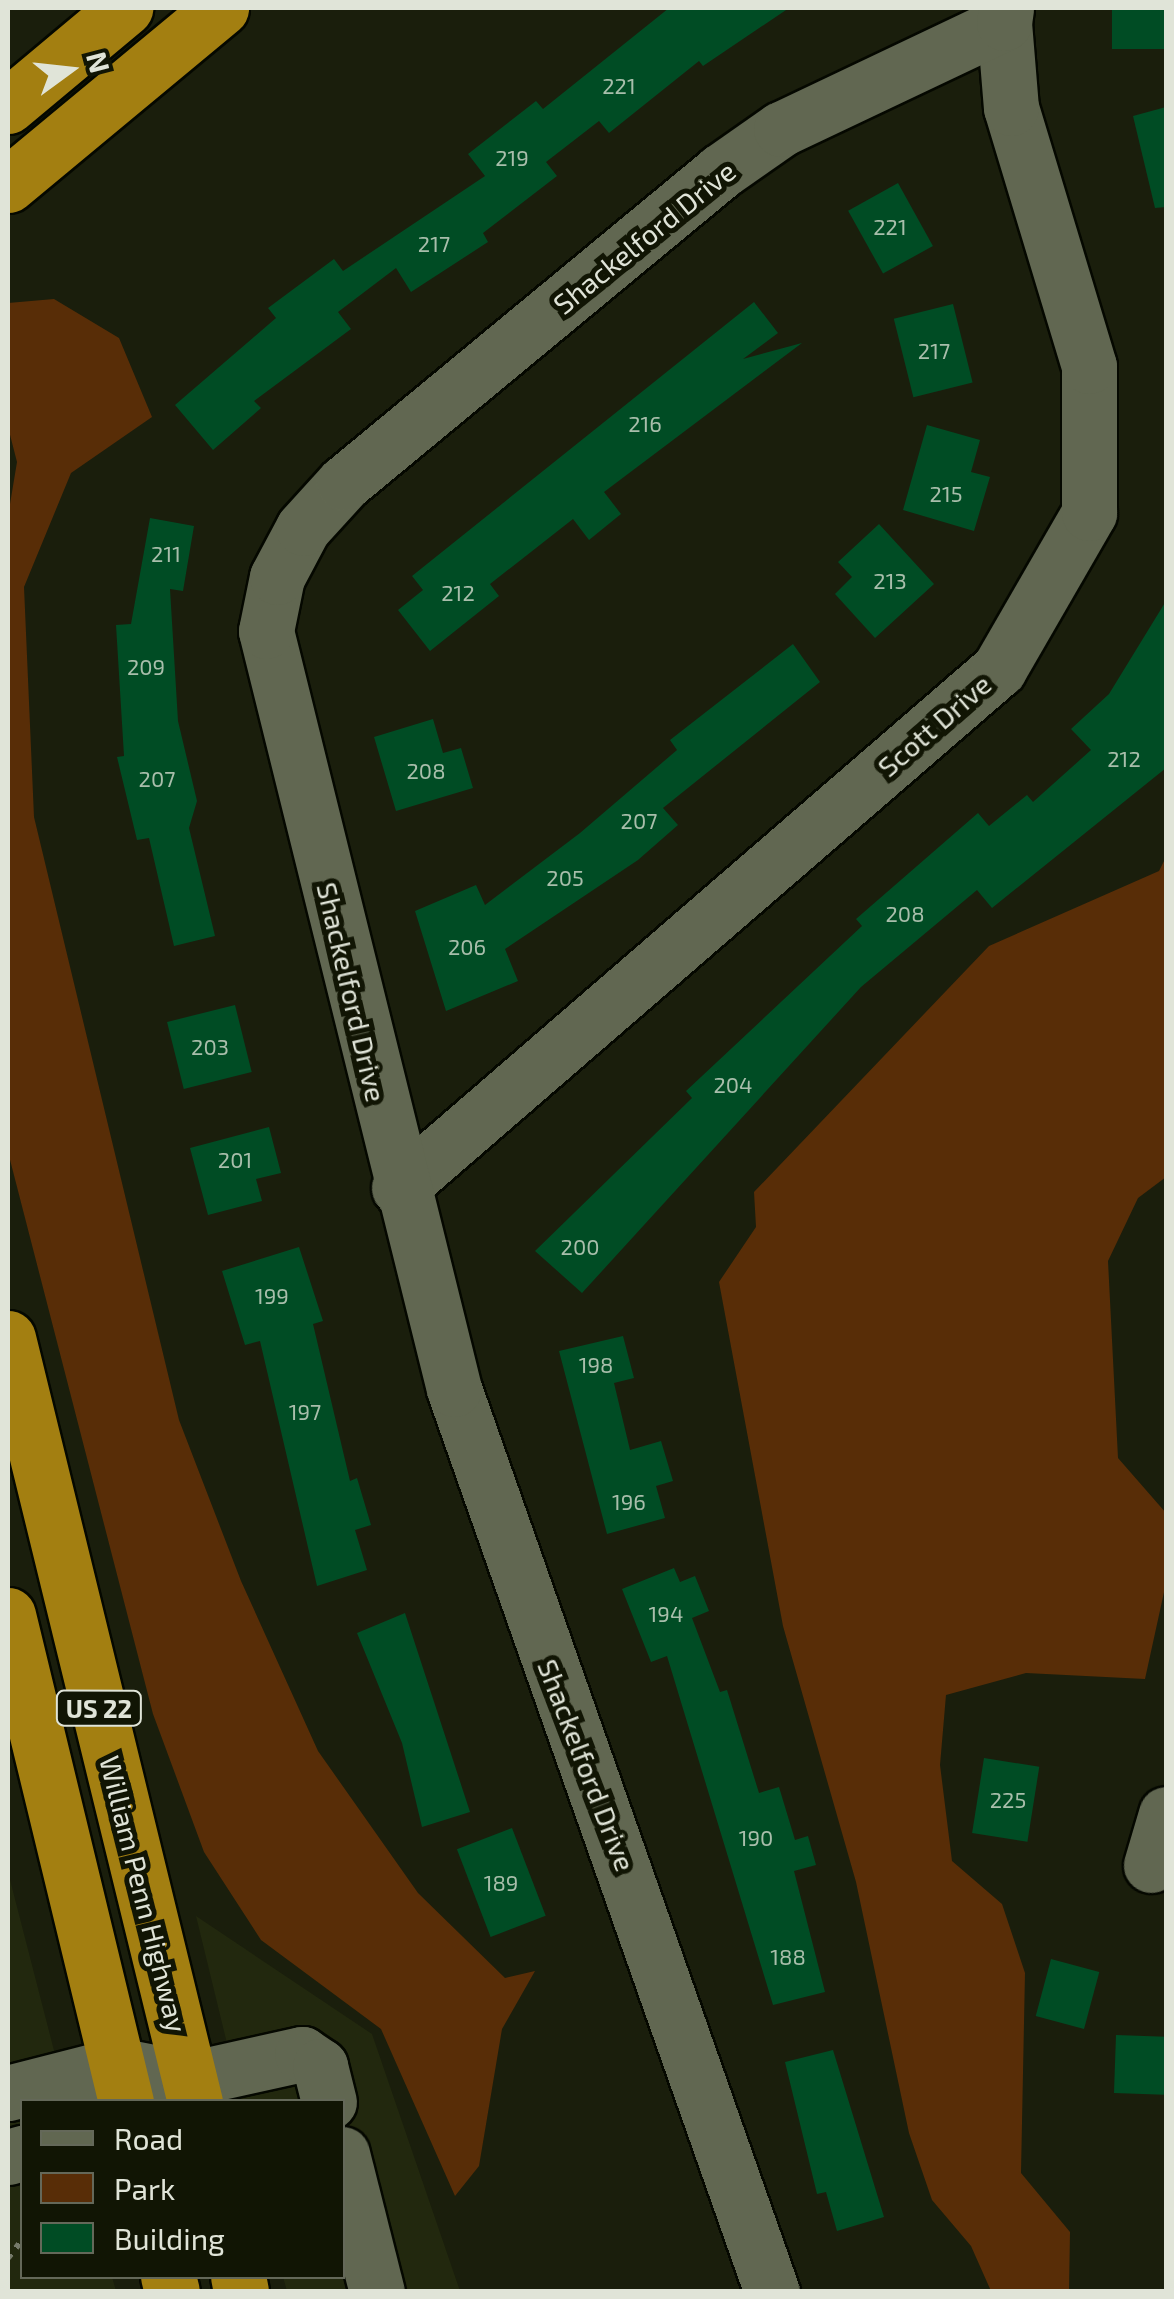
<!DOCTYPE html>
<html>
<head>
<meta charset="utf-8">
<style>
	body { margin:0 }
	#map { position:relative; width:1174px; height:2299px; overflow:hidden; background:#1a1e0c; font-family:"Exo 2",sans-serif }
	div>[style] { position:absolute }
	.built>* { inset:0; background:#22280e }
	.green>* { inset:0; background:#582d07 }
	.building>* { inset:0; background:#004c24; transform-origin:0 0 }
	.path>* { height:6px; margin-top:-3px; transform-origin:0; background:repeating-linear-gradient(90deg,#757969 0 5px,transparent 0 13px) }
	.roads { filter:drop-shadow(2px 0 #050800) drop-shadow(-2px 0 #050800) drop-shadow(0 2px #050800) drop-shadow(0 -2px #050800) }
	.minor>* { height:55px; margin:-27.5px; padding:0 27.5px; transform-origin:27.5px; border-radius:27.5px; background:#616751 }
	.highway>* { height:55px; margin:-27.5px; padding:0 27.5px; transform-origin:27.5px; border-radius:27.5px; background:#a37f11 }
	span { translate:-50% -50%; white-space:nowrap; text-align:center; line-height:1.15; -webkit-text-stroke:10px #111504; paint-order:stroke }
	.number-label { font-size:22px; color:#a8beab }
	.number-label span { -webkit-text-stroke-width:0 }
	.shield-label span { padding:2px 8px; background:#111504; border:2px solid; border-radius:8px; -webkit-text-stroke-width:0 }
	.shield-label { font-size:25px; color:#e0e4d8; font-weight:700 }
	.street-label { font-size:28px; color:#e0e4d8 }
	.frame { position:absolute; inset:0; border:10px solid #e0e4d8; pointer-events:none }
	.legend { position:absolute; left:20px; top:2099px; width:325px; height:180px; box-sizing:border-box; background:#111504; border:2px solid #646859; margin:0; padding:12px 18px; list-style:none; font-size:30px; color:#e0e4d8 }
	.legend li { display:flex; align-items:center; gap:20px; height:50px }
	.legend b { width:50px; border:2px solid #646859 }
	.north { position:absolute; left:20px; top:20px; width:100px; height:100px; -webkit-text-stroke:8px #111504; paint-order:stroke; rotate:75deg; font-size:28px; font-weight:700; line-height:40px; text-align:center; color:#e0e4d8 }
	.north::after { content:''; display:block; margin:auto; width:35px; height:45px; background:#e0e4d8; clip-path:polygon(50% 0,100% 100%,50% 72%,0 100%) }
</style>
</head>
<body>
<div id="map">
	<div class="built">
		<div style="clip-path:polygon(8px 1872px,67px 2101px,22px 2102px,22px 2276px,112px 2277px,116px 2291px,8px 2291px)"></div>
		<div style="clip-path:polygon(196px 1916px,372px 2034px,460px 2291px,287px 2291px,283px 2277px,342px 2276px,342px 2102px,241px 2101px)"></div>
	</div>
	<div class="green">
		<div style="clip-path:polygon(54px 299px,119px 338px,152px 417px,71px 473px,24px 587px,34px 817px,179px 1420px,241px 1581px,318px 1751px,418px 1893px,505px 1978px,535px 1971px,502px 2029px,479px 2166px,455px 2196px,381px 2029px,261px 1940px,204px 1852px,153px 1714px,8px 1152px,8px 516px,17px 462px,8px 427px,8px 303px)"></div>
		<div style="clip-path:polygon(1166px 857px,1166px 1177px,1138px 1198px,1108px 1261px,1118px 1458px,1166px 1513px,1166px 1583px,1145px 1679px,1026px 1673px,946px 1695px,940px 1765px,952px 1861px,1002px 1904px,1025px 1973px,1021px 2173px,1070px 2232px,1069px 2291px,991px 2291px,971px 2246px,932px 2200px,909px 2133px,856px 1882px,783px 1626px,719px 1282px,756px 1227px,754px 1192px,989px 946px,1159px 871px)"></div>
	</div>
	<div class="building">
		<div style="clip-path:polygon(669px 8px,789px 8px,703px 66px,699px 61px,609px 133px,599px 121px,546px 162px,557px 176px,483px 233px,488px 242px,411px 292px,396px 268px,338px 312px,351px 329px,254px 401px,261px 408px,213px 450px,175px 405px,276px 318px,268px 308px,334px 259px,343px 271px,485px 176px,468px 154px,536px 101px,543px 109px)"></div>
		<div style="left:1112px;top:8px;width:54px;height:41px"></div>
		<div style="clip-path:polygon(1166px 107px,1166px 207px,1155px 208px,1133px 116px)"></div>
		<div style="left:898px;top:183px;width:72px;height:57px;rotate:61deg"></div>
		<div style="clip-path:polygon(754px 302px,778px 333px,743px 359px,802px 343px,604px 492px,621px 514px,589px 540px,573px 519px,490px 584px,499px 596px,430px 651px,398px 610px,423px 590px,412px 576px)"></div>
		<div style="left:953px;top:304px;width:81px;height:61px;rotate:76deg"></div>
		<div style="clip-path:polygon(927px 425px,980px 440px,971px 472px,990px 477px,974px 531px,903px 510px)"></div>
		<div style="clip-path:polygon(150px 518px,194px 526px,183px 591px,170px 589px,178px 721px,197px 801px,189px 828px,215px 936px,174px 946px,149px 838px,137px 840px,117px 757px,124px 756px,116px 625px,131px 624px)"></div>
		<div style="clip-path:polygon(879px 524px,934px 584px,875px 638px,835px 594px,852px 577px,838px 562px)"></div>
		<div style="clip-path:polygon(1166px 601px,1166px 768px,992px 908px,977px 890px,861px 987px,582px 1293px,535px 1251px,692px 1098px,686px 1091px,862px 926px,856px 919px,978px 813px,989px 826px,1027px 795px,1033px 802px,1091px 750px,1071px 729px,1109px 694px)"></div>
		<div style="clip-path:polygon(793px 644px,820px 682px,663px 808px,678px 825px,638px 860px,505px 949px,518px 981px,446px 1011px,415px 911px,476px 885px,485px 905px,580px 833px,677px 750px,670px 740px)"></div>
		<div style="clip-path:polygon(433px 719px,443px 753px,461px 748px,473px 788px,396px 811px,374px 737px)"></div>
		<div style="left:235px;top:1005px;width:69px;height:70px;rotate:76deg"></div>
		<div style="clip-path:polygon(269px 1127px,281px 1173px,256px 1179px,262px 1201px,208px 1215px,190px 1148px)"></div>
		<div style="clip-path:polygon(299px 1247px,323px 1321px,313px 1324px,350px 1481px,357px 1478px,371px 1525px,355px 1530px,367px 1570px,317px 1586px,260px 1341px,245px 1345px,222px 1271px)"></div>
		<div style="clip-path:polygon(623px 1336px,634px 1378px,614px 1383px,630px 1450px,661px 1441px,673px 1481px,656px 1486px,665px 1518px,607px 1534px,559px 1351px)"></div>
		<div style="clip-path:polygon(674px 1568px,680px 1582px,695px 1576px,709px 1611px,692px 1618px,720px 1692px,727px 1690px,759px 1793px,779px 1787px,795px 1840px,808px 1836px,816px 1865px,794px 1871px,825px 1992px,773px 2005px,667px 1656px,651px 1662px,622px 1589px)"></div>
		<div style="clip-path:polygon(405px 1613px,470px 1812px,422px 1827px,402px 1743px,357px 1633px)"></div>
		<div style="left:984px;top:1758px;width:56px;height:76px;rotate:9deg"></div>
		<div style="left:512px;top:1828px;width:94px;height:59px;rotate:69deg"></div>
		<div style="left:1051px;top:1959px;width:50px;height:59px;rotate:15deg"></div>
		<div style="left:1116px;top:2035px;width:50px;height:58px;rotate:2deg"></div>
		<div style="clip-path:polygon(833px 2050px,884px 2217px,837px 2231px,826px 2192px,817px 2194px,785px 2062px)"></div>
	</div>
	<div class="path">
		<div style="left:8px;top:2258px;width:23px;rotate:-52deg"></div>
	</div>
	<div class="roads">
		<div class="minor">
			<div style="left:399px;top:1188px;width:793px;rotate:-40.86deg"></div>
			<div style="left:999px;top:669px;width:180px;rotate:-60deg"></div>
			<div style="left:1089px;top:513px;width:147px;rotate:-90deg"></div>
			<div style="left:1089px;top:366px;width:270px;rotate:-106.8deg"></div>
			<div style="left:1011px;top:108px;width:85px;rotate:-94.7deg"></div>
			<div style="left:1151px;top:1865px;width:53px;rotate:-73.6deg"></div>
			<div style="left:8px;top:2093px;width:113px;rotate:-14.4deg"></div>
			<div style="left:117px;top:2065px;width:73px;rotate:11deg"></div>
			<div style="left:189px;top:2079px;width:116px;rotate:-12.5deg"></div>
			<div style="left:302px;top:2054px;width:22px;rotate:34deg"></div>
			<div style="left:320px;top:2066px;width:37px;rotate:76deg"></div>
			<div style="left:342px;top:2154px;width:142px;rotate:75.8deg"></div>
			<div style="left:8px;top:2157px;width:15px;rotate:-16deg"></div>
			<div style="left:772px;top:2292px;width:957px;rotate:-109.4deg"></div>
			<div style="left:454px;top:1389px;width:781px;rotate:-103.93deg"></div>
			<div style="left:266px;top:631px;width:55px;rotate:-78.5deg"></div>
			<div style="left:277px;top:577px;width:55px;rotate:-62deg"></div>
			<div style="left:303px;top:528px;width:61px;rotate:-47.7deg"></div>
			<div style="left:344px;top:483px;width:489px;rotate:-39.6deg"></div>
			<div style="left:721px;top:171px;width:73px;rotate:-35deg"></div>
			<div style="left:781px;top:129px;width:247px;rotate:-25.4deg"></div>
			<div style="left:1004px;top:23px;width:15px;rotate:-82deg"></div>
		</div>
		<div class="highway">
			<div style="left:8px;top:106px;width:153px;rotate:-39.9deg"></div>
			<div style="left:8px;top:185px;width:277px;rotate:-39.7deg"></div>
			<div style="left:8px;top:1338px;width:787px;rotate:76.25deg"></div>
			<div style="left:8px;top:1615px;width:501px;rotate:76.38deg"></div>
			<div style="left:168px;top:2276px;width:16px;rotate:76deg"></div>
			<div style="left:238px;top:2276px;width:16px;rotate:79deg"></div>
		</div>
	</div>
	<div class="number-label">
		<span style="left:619px;top:86px">221</span>
		<span style="left:512px;top:158px">219</span>
		<span style="left:890px;top:227px">221</span>
		<span style="left:434px;top:244px">217</span>
		<span style="left:934px;top:351px">217</span>
		<span style="left:645px;top:424px">216</span>
		<span style="left:946px;top:494px">215</span>
		<span style="left:166px;top:554px">211</span>
		<span style="left:890px;top:581px">213</span>
		<span style="left:458px;top:593px">212</span>
		<span style="left:146px;top:667px">209</span>
		<span style="left:1124px;top:759px">212</span>
		<span style="left:426px;top:771px">208</span>
		<span style="left:157px;top:779px">207</span>
		<span style="left:639px;top:821px">207</span>
		<span style="left:565px;top:878px">205</span>
		<span style="left:905px;top:914px">208</span>
		<span style="left:467px;top:947px">206</span>
		<span style="left:210px;top:1047px">203</span>
		<span style="left:733px;top:1085px">204</span>
		<span style="left:235px;top:1160px">201</span>
		<span style="left:580px;top:1247px">200</span>
		<span style="left:272px;top:1296px">199</span>
		<span style="left:596px;top:1365px">198</span>
		<span style="left:305px;top:1412px">197</span>
		<span style="left:629px;top:1502px">196</span>
		<span style="left:666px;top:1614px">194</span>
		<span style="left:1008px;top:1800px">225</span>
		<span style="left:756px;top:1838px">190</span>
		<span style="left:501px;top:1883px">189</span>
		<span style="left:788px;top:1957px">188</span>
	</div>
	<div class="shield-label">
		<span style="left:99px;top:1708px">US 22</span>
	</div>
	<div class="street-label">
		<span style="left:644px;top:237px;rotate:-39deg">Shackelford Drive</span>
		<span style="left:934px;top:725px;rotate:-41deg">Scott Drive</span>
		<span style="left:352px;top:992px;rotate:77deg">Shackelford Drive</span>
		<span style="left:587px;top:1765px;rotate:69deg">Shackelford Drive</span>
		<span style="left:144px;top:1894px;rotate:76deg">William Penn Highway</span>
	</div>
	<div class="frame"></div>
	<ul class="legend">
	<li><b style="height:12px;background:#616751"></b>Road</li>
	<li><b style="height:28px;background:#582d07"></b>Park</li>
	<li><b style="height:28px;background:#004c24"></b>Building</li>
	</ul>
	<div class="north">N</div>
</div>
</body>
</html>
